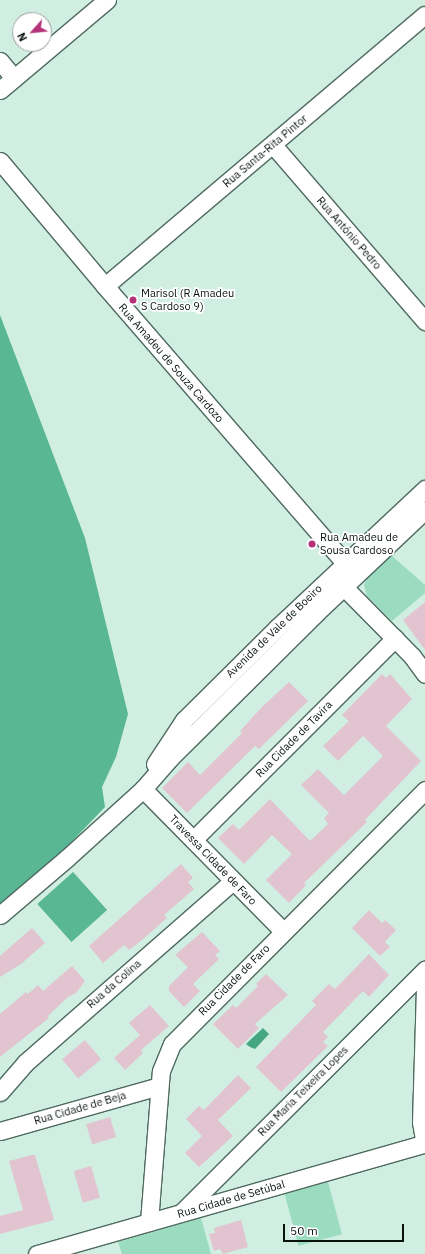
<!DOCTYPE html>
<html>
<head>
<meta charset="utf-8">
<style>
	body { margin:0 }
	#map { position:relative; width:425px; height:1254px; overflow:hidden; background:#d0efe2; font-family:"IBM Plex Sans",sans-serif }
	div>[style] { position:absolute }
	.green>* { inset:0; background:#9bdcc1; transform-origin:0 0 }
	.forest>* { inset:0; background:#59b795; transform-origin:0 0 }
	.water>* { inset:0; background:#46a583 }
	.building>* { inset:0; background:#e2c4d0; transform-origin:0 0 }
	.roads { filter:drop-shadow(1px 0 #4f6a5f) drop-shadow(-1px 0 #4f6a5f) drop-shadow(0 1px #4f6a5f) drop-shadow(0 -1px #4f6a5f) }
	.minor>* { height:17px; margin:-8.5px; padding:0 8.5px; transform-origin:8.5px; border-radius:8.5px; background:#fff }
	.dots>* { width:11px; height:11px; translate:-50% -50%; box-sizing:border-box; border:2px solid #fff; border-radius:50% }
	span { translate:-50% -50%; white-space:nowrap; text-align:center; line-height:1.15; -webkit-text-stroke:3.5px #fff; paint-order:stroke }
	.street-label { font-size:11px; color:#08130e }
	.poi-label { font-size:11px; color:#08130e }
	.left { translate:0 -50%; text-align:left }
	.north { position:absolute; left:12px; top:12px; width:40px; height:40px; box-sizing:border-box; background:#fff; border:1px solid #9ca19f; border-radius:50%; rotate:243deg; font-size:11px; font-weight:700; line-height:16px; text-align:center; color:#08130e }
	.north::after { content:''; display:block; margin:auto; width:14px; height:18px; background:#b53178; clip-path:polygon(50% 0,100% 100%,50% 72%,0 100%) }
	.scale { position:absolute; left:283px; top:1224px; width:121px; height:18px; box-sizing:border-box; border:2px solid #08130e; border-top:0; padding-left:5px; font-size:12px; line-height:14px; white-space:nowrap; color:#08130e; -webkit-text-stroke:3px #fff; paint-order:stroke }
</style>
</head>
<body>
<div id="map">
	<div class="green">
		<div style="clip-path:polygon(390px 554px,425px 585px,425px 593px,392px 621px,367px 596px,364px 585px,369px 575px)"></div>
		<div style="left:328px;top:1182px;width:54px;height:45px;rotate:75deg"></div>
		<div style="clip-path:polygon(201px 1218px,211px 1254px,122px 1254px,118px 1242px)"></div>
	</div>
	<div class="forest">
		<div style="clip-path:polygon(0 315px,85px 538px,128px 714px,116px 757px,102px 787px,105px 807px,55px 859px,0 904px)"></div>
		<div style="left:73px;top:872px;width:51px;height:48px;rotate:48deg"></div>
	</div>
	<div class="water">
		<div style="clip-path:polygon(263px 1028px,269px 1034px,255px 1049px,250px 1047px,246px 1044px)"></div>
	</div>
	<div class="building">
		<div style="clip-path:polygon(425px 602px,425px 650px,403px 620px)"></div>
		<div style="clip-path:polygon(382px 674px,386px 678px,390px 674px,412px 699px,386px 726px,421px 761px,365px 820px,367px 822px,304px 883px,306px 885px,289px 903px,266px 880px,292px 854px,272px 835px,244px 864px,218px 838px,233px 824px,239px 830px,270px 799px,310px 841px,328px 824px,324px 818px,329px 813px,301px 785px,318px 769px,344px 795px,383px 756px,363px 736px,338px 761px,323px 746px,349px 721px,342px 715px)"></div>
		<div style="clip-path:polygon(289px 682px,308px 701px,259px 749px,255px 746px,187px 813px,162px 788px,188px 762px,200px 775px,242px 733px,240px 731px,263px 706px)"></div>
		<div style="clip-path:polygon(181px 864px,193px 878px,188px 882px,194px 889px,164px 915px,167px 918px,142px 940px,129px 950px,124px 945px,103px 963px,89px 946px)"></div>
		<div style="clip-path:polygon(369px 910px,382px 923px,385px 920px,396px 930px,385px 942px,390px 947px,380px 956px,352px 928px)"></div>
		<div style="clip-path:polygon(32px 928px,45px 943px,21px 964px,0 977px,0 956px)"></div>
		<div style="clip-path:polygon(202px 932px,220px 951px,215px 955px,219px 959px,193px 984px,200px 991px,184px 1007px,169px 991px,169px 986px,188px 967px,175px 955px)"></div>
		<div style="clip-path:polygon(369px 954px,389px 975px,369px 997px,363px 991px,323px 1032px,328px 1037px,323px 1042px,328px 1046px,281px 1092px,256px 1067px,316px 1005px,312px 1001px,329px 984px,335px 989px)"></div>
		<div style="clip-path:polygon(72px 966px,85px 981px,76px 993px,68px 997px,48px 1016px,49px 1018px,0 1057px,0 1014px,26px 992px,28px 994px,38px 985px,43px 991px)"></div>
		<div style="clip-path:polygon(266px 974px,288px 995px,255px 1024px,259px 1028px,238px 1049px,213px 1024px,233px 1005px,236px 1008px,258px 986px,256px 984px)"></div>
		<div style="clip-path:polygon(150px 1005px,169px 1026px,141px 1050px,143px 1053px,125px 1070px,114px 1058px,140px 1035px,129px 1023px)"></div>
		<div style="left:85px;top:1040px;width:25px;height:30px;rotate:50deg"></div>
		<div style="clip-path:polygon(238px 1075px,251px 1088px,218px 1120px,233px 1136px,199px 1167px,185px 1153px,202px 1136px,186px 1119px,199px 1106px,204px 1110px)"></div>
		<div style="left:110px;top:1117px;width:21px;height:25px;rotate:73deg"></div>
		<div style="clip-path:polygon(32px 1155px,35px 1155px,54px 1220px,0 1234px,0 1216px,23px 1210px,9px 1161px)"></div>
		<div style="left:91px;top:1166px;width:33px;height:18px;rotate:74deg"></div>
		<div style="clip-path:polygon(241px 1220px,248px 1247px,223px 1254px,220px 1249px,214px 1251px,209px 1234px,215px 1233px,214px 1228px)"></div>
	</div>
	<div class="roads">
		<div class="minor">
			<div style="left:0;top:61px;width:22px;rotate:51deg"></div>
			<div style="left:0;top:90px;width:140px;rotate:-40.1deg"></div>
			<div style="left:273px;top:145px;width:233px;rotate:49.2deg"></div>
			<div style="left:0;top:161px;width:163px;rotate:50deg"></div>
			<div style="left:105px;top:286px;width:382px;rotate:49.1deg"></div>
			<div style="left:105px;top:286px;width:419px;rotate:-40.3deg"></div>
			<div style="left:336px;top:579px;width:108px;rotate:45.4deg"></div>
			<div style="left:412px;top:656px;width:22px;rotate:54deg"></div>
			<div style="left:155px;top:764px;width:53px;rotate:-56.6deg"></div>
			<div style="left:184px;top:720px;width:132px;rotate:-44.7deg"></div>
			<div style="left:278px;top:627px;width:202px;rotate:-43.2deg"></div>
			<div style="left:143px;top:789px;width:199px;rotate:45.4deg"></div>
			<div style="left:194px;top:839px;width:284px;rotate:-45deg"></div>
			<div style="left:0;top:915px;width:88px;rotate:-40.4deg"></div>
			<div style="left:67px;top:858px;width:103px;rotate:-42.2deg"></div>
			<div style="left:143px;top:789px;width:41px;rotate:-48.9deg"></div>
			<div style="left:170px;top:758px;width:206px;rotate:-44.8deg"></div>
			<div style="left:316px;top:613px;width:150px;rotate:-43.4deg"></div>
			<div style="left:425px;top:987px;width:135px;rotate:91.7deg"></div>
			<div style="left:421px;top:1122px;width:22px;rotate:80deg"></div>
			<div style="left:0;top:1092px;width:38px;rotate:-49deg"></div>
			<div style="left:25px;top:1063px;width:276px;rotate:-41.2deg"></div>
			<div style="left:0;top:1131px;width:165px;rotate:-15.8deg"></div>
			<div style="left:183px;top:1211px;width:342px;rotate:-44.9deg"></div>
			<div style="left:149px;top:1222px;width:151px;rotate:-85.5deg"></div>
			<div style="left:161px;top:1071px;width:29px;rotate:-68deg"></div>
			<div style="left:172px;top:1044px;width:359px;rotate:-45.1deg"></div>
			<div style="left:37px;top:1254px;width:402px;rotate:-15.9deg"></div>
		</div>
	</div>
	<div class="dots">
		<div style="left:133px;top:300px;background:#b53178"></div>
		<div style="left:312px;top:544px;background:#b53178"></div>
	</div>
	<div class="street-label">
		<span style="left:265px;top:151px;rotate:-40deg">Rua Santa-Rita Pintor</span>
		<span style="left:349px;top:233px;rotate:49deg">Rua António Pedro</span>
		<span style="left:171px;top:363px;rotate:49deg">Rua Amadeu de Souza Cardozo</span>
		<span style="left:274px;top:631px;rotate:-44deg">Avenida de Vale de Boeiro</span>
		<span style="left:294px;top:739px;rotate:-45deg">Rua Cidade de Tavira</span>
		<span style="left:213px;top:860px;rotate:46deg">Travessa Cidade de Faro</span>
		<span style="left:234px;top:980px;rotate:-45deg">Rua Cidade de Faro</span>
		<span style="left:114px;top:984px;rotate:-41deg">Rua da Colina</span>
		<span style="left:303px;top:1091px;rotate:-45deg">Rua Maria Teixeira Lopes</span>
		<span style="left:80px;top:1108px;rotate:-16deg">Rua Cidade de Beja</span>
		<span style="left:231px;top:1199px;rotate:-16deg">Rua Cidade de Setúbal</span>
	</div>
	<div class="poi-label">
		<span class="left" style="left:141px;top:300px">Marisol (R Amadeu<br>S Cardoso 9)</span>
		<span class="left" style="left:320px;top:544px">Rua Amadeu de<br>Sousa Cardoso</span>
	</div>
	<div class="north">N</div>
	<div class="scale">50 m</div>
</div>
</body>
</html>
